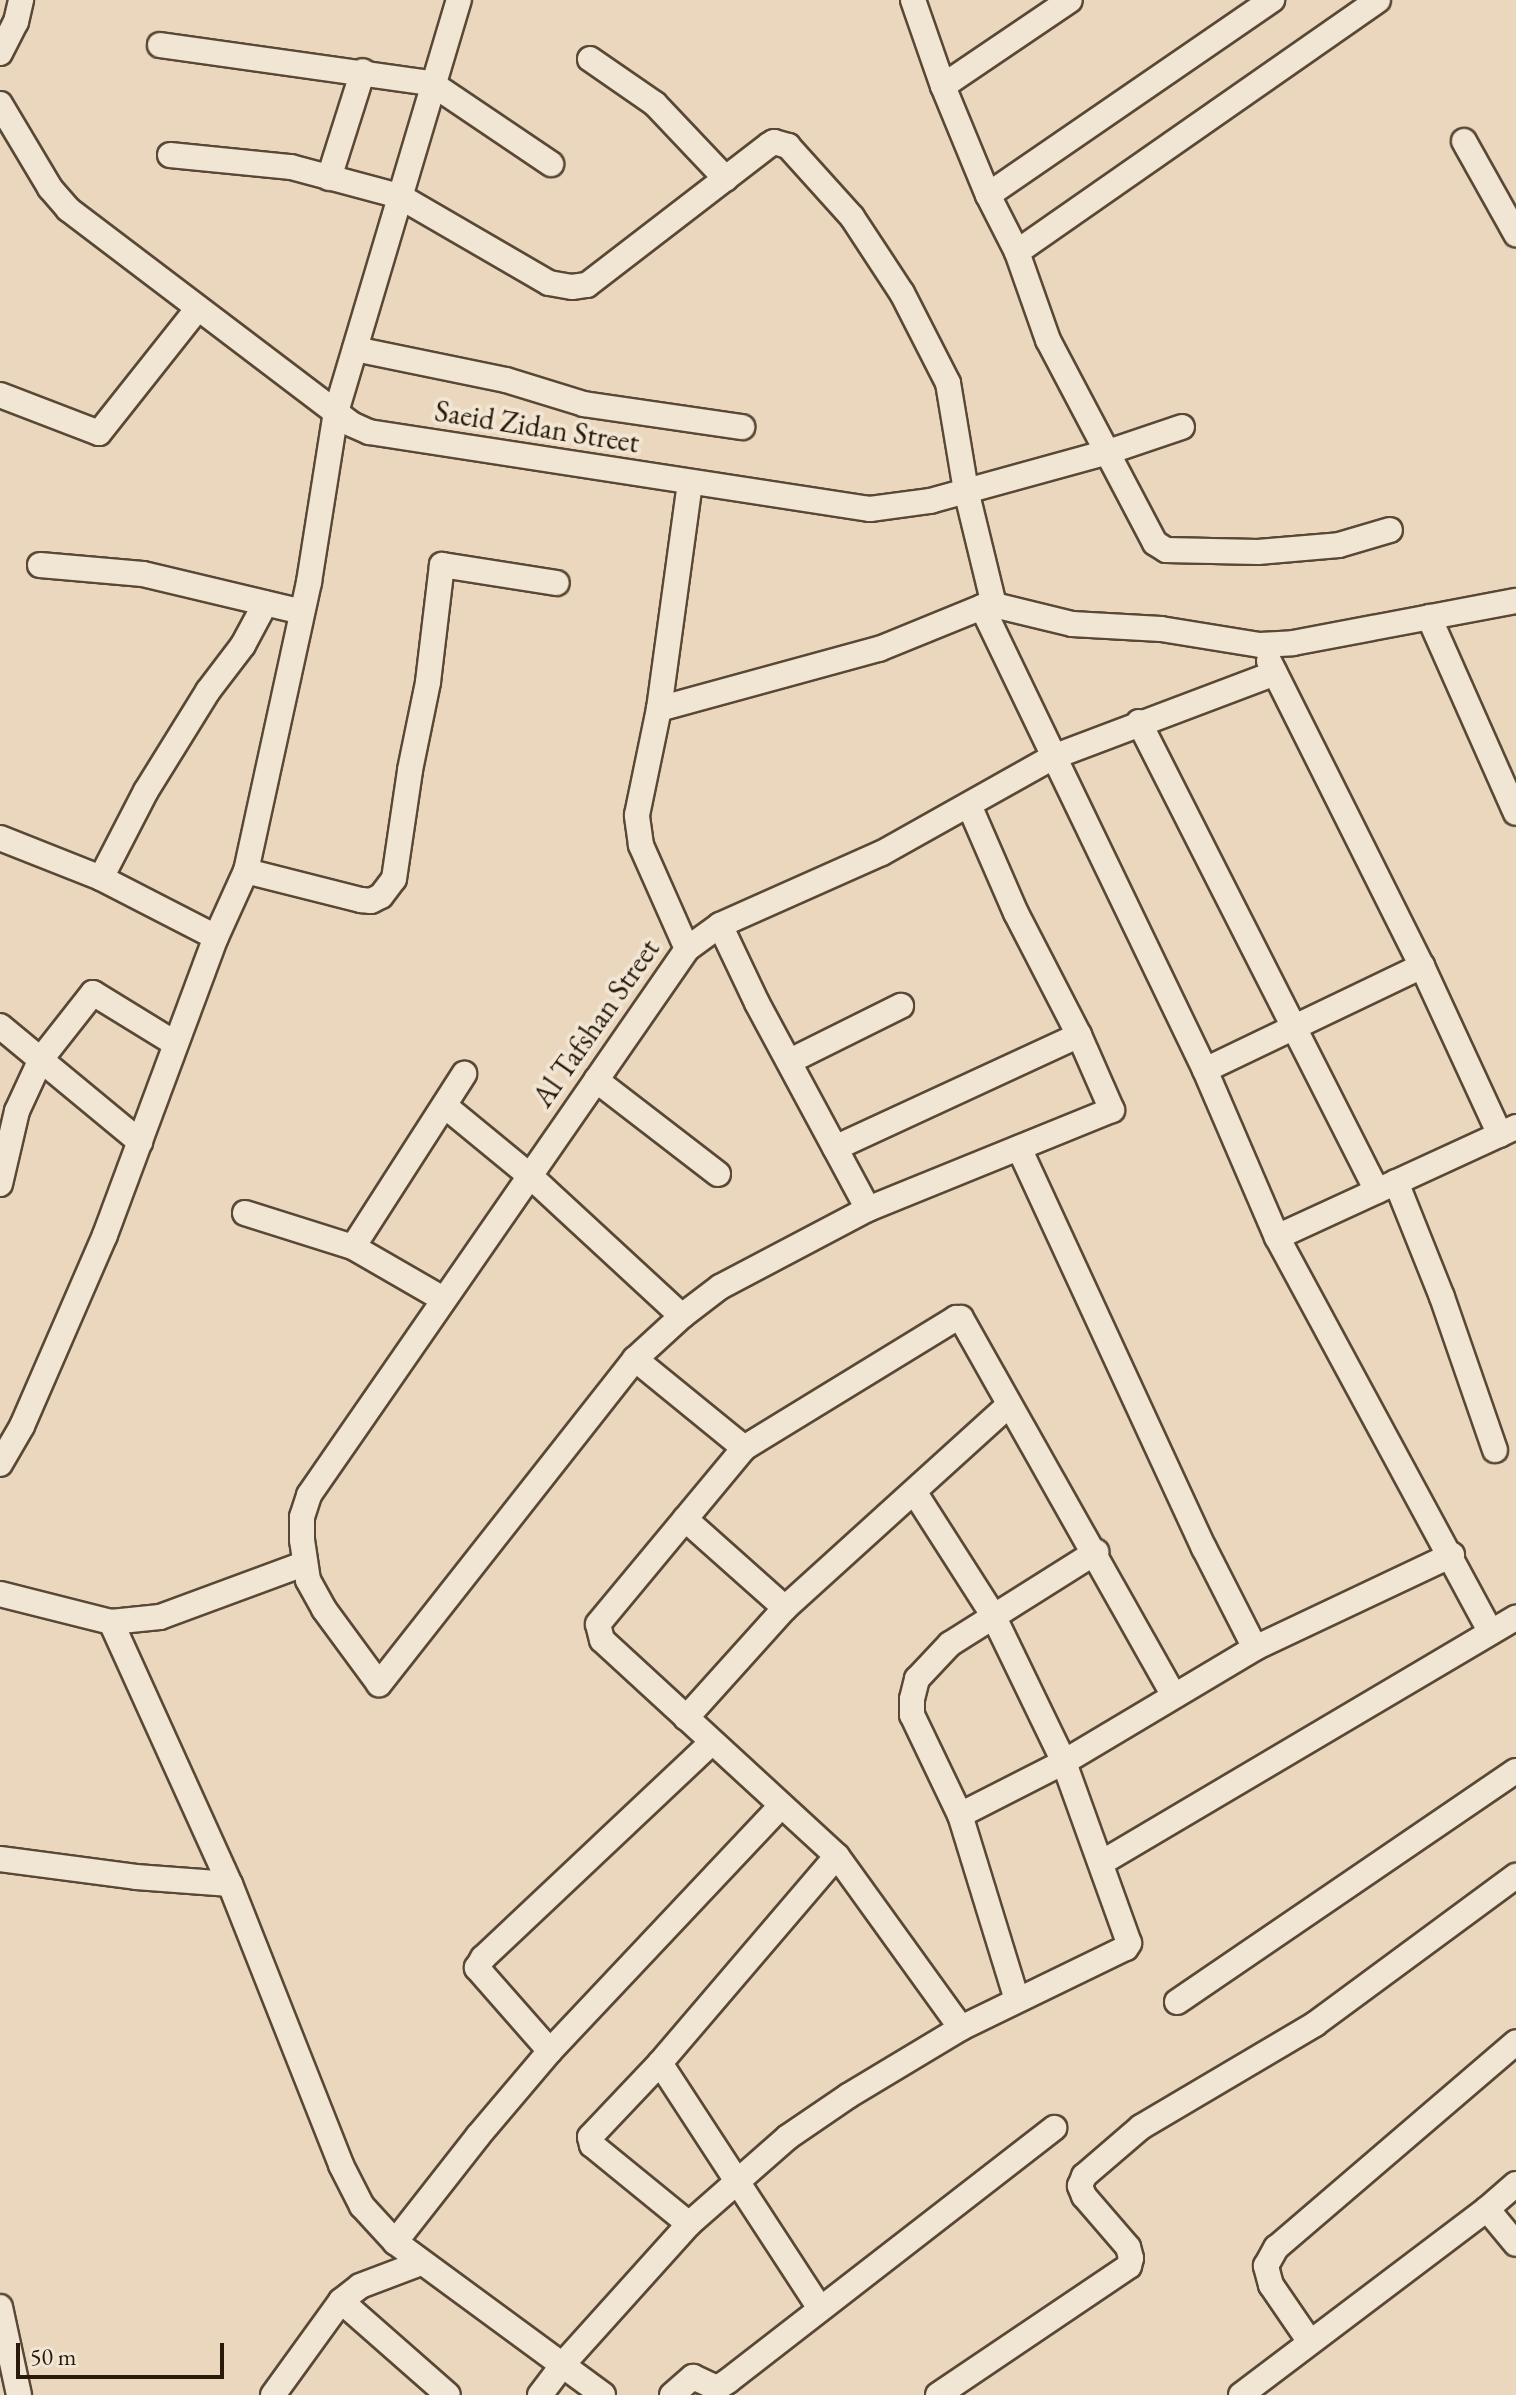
<!DOCTYPE html>
<html>
<head>
<meta charset="utf-8">
<style>
	body { margin:0 }
	#map { position:relative; width:1516px; height:2395px; overflow:hidden; background:#ead7bd; font-family:"EB Garamond",serif }
	div>[style] { position:absolute }
	.roads { filter:drop-shadow(2px 0 #594835) drop-shadow(-2px 0 #594835) drop-shadow(0 2px #594835) drop-shadow(0 -2px #594835) }
	.minor>* { height:24px; margin:-12px; padding:0 12px; transform-origin:12px; border-radius:12px; background:#f1e5d4 }
	span { translate:-50% -50%; white-space:nowrap; text-align:center; line-height:1.15; -webkit-text-stroke:8px #f1e5d4; paint-order:stroke }
	.street-label { font-size:30px; color:#291908 }
	.scale { position:absolute; left:16px; top:2343px; width:208px; height:36px; box-sizing:border-box; border:4px solid #291908; border-top:0; padding-left:10px; font-size:24px; line-height:28px; white-space:nowrap; color:#291908; -webkit-text-stroke:6px #f1e5d4; paint-order:stroke }
</style>
</head>
<body>
<div id="map">
	<div class="roads">
		<div class="minor">
			<div style="left:913px;top:0;width:91px;rotate:70.8deg"></div>
			<div style="left:943px;top:86px;width:118px;rotate:67.6deg"></div>
			<div style="left:988px;top:195px;width:64px;rotate:63deg"></div>
			<div style="left:1017px;top:252px;width:93px;rotate:70.6deg"></div>
			<div style="left:1048px;top:340px;width:229px;rotate:62.2deg"></div>
			<div style="left:1155px;top:543px;width:13px;rotate:32deg"></div>
			<div style="left:1166px;top:550px;width:92px;rotate:1.2deg"></div>
			<div style="left:1258px;top:552px;width:81px;rotate:-4.9deg"></div>
			<div style="left:1339px;top:545px;width:53px;rotate:-16.4deg"></div>
			<div style="left:160px;top:45px;width:274px;rotate:8deg"></div>
			<div style="left:431px;top:83px;width:145px;rotate:34deg"></div>
			<div style="left:0;top:53px;width:35px;rotate:-63deg"></div>
			<div style="left:16px;top:22px;width:23px;rotate:-77deg"></div>
			<div style="left:590px;top:59px;width:79px;rotate:34.7deg"></div>
			<div style="left:655px;top:104px;width:103px;rotate:46.6deg"></div>
			<div style="left:943px;top:86px;width:153px;rotate:-34.1deg"></div>
			<div style="left:0;top:104px;width:98px;rotate:59.2deg"></div>
			<div style="left:50px;top:188px;width:28px;rotate:49deg"></div>
			<div style="left:68px;top:209px;width:355px;rotate:37.2deg"></div>
			<div style="left:351px;top:424px;width:20px;rotate:24deg"></div>
			<div style="left:369px;top:432px;width:507px;rotate:8.74deg"></div>
			<div style="left:870px;top:509px;width:61px;rotate:-7.6deg"></div>
			<div style="left:930px;top:501px;width:185px;rotate:-15.4deg"></div>
			<div style="left:1108px;top:452px;width:78px;rotate:-18.7deg"></div>
			<div style="left:1464px;top:141px;width:107px;rotate:60.8deg"></div>
			<div style="left:170px;top:155px;width:122px;rotate:5.7deg"></div>
			<div style="left:291px;top:167px;width:112px;rotate:15deg"></div>
			<div style="left:399px;top:196px;width:173px;rotate:30.1deg"></div>
			<div style="left:549px;top:283px;width:23px;rotate:10deg"></div>
			<div style="left:572px;top:287px;width:15px;rotate:-8deg"></div>
			<div style="left:587px;top:285px;width:230px;rotate:-37.6deg"></div>
			<div style="left:769px;top:145px;width:6px;rotate:-31deg"></div>
			<div style="left:774px;top:142px;width:15px;rotate:16deg"></div>
			<div style="left:788px;top:146px;width:96px;rotate:48deg"></div>
			<div style="left:852px;top:217px;width:91px;rotate:56.7deg"></div>
			<div style="left:902px;top:293px;width:101px;rotate:62.9deg"></div>
			<div style="left:948px;top:383px;width:109px;rotate:80.5deg"></div>
			<div style="left:966px;top:490px;width:118px;rotate:76.3deg"></div>
			<div style="left:329px;top:178px;width:112px;rotate:-72.4deg"></div>
			<div style="left:988px;top:195px;width:345px;rotate:-34.5deg"></div>
			<div style="left:1017px;top:252px;width:440px;rotate:-34.9deg"></div>
			<div style="left:355px;top:349px;width:154px;rotate:11.6deg"></div>
			<div style="left:506px;top:380px;width:82px;rotate:17.1deg"></div>
			<div style="left:584px;top:404px;width:160px;rotate:8.3deg"></div>
			<div style="left:0;top:395px;width:106px;rotate:21deg"></div>
			<div style="left:99px;top:433px;width:159px;rotate:-51.6deg"></div>
			<div style="left:40px;top:565px;width:103px;rotate:5deg"></div>
			<div style="left:143px;top:574px;width:163px;rotate:13.4deg"></div>
			<div style="left:982px;top:607px;width:514px;rotate:64.28deg"></div>
			<div style="left:1205px;top:1070px;width:182px;rotate:66.7deg"></div>
			<div style="left:1277px;top:1237px;width:449px;rotate:61.6deg"></div>
			<div style="left:1429px;top:617px;width:214px;rotate:66.1deg"></div>
			<div style="left:1269px;top:661px;width:341px;rotate:63.4deg"></div>
			<div style="left:1422px;top:966px;width:186px;rotate:65.2deg"></div>
			<div style="left:659px;top:709px;width:228px;rotate:-15.3deg"></div>
			<div style="left:879px;top:649px;width:111px;rotate:-22.2deg"></div>
			<div style="left:982px;top:607px;width:12px;rotate:-9deg"></div>
			<div style="left:994px;top:605px;width:80px;rotate:13.7deg"></div>
			<div style="left:1072px;top:624px;width:89px;rotate:3.2deg"></div>
			<div style="left:1161px;top:629px;width:100px;rotate:9.2deg"></div>
			<div style="left:1260px;top:645px;width:33px;rotate:-3deg"></div>
			<div style="left:1293px;top:643px;width:227px;rotate:-10.7deg"></div>
			<div style="left:1139px;top:722px;width:526px;rotate:63.09deg"></div>
			<div style="left:969px;top:805px;width:118px;rotate:66.5deg"></div>
			<div style="left:1016px;top:913px;width:137px;rotate:62.7deg"></div>
			<div style="left:1079px;top:1035px;width:82px;rotate:66.3deg"></div>
			<div style="left:1112px;top:1110px;width:263px;rotate:157.9deg"></div>
			<div style="left:868px;top:1209px;width:167px;rotate:152.2deg"></div>
			<div style="left:720px;top:1287px;width:48px;rotate:142.7deg"></div>
			<div style="left:682px;top:1316px;width:64px;rotate:137.5deg"></div>
			<div style="left:635px;top:1359px;width:414px;rotate:128.2deg"></div>
			<div style="left:379px;top:1684px;width:93px;rotate:-126.3deg"></div>
			<div style="left:324px;top:1609px;width:33px;rotate:-119deg"></div>
			<div style="left:308px;top:1580px;width:40px;rotate:-98.5deg"></div>
			<div style="left:302px;top:1540px;width:23px;rotate:-90deg"></div>
			<div style="left:302px;top:1517px;width:23px;rotate:-72deg"></div>
			<div style="left:309px;top:1495px;width:664px;rotate:-55.3deg"></div>
			<div style="left:687px;top:949px;width:41px;rotate:-36deg"></div>
			<div style="left:720px;top:925px;width:177px;rotate:-24deg"></div>
			<div style="left:882px;top:853px;width:196px;rotate:-29.3deg"></div>
			<div style="left:1053px;top:757px;width:237px;rotate:-20.7deg"></div>
			<div style="left:0;top:838px;width:109px;rotate:21.6deg"></div>
			<div style="left:101px;top:878px;width:129px;rotate:27.2deg"></div>
			<div style="left:246px;top:871px;width:119px;rotate:14.2deg"></div>
			<div style="left:361px;top:900px;width:10px;rotate:6deg"></div>
			<div style="left:371px;top:901px;width:11px;rotate:-27deg"></div>
			<div style="left:381px;top:896px;width:21px;rotate:-53deg"></div>
			<div style="left:394px;top:879px;width:110px;rotate:-81.6deg"></div>
			<div style="left:410px;top:770px;width:90px;rotate:-78.4deg"></div>
			<div style="left:428px;top:682px;width:118px;rotate:-83.2deg"></div>
			<div style="left:442px;top:565px;width:116px;rotate:8.9deg"></div>
			<div style="left:101px;top:878px;width:98px;rotate:-62.7deg"></div>
			<div style="left:146px;top:791px;width:118px;rotate:-58.2deg"></div>
			<div style="left:208px;top:691px;width:58px;rotate:-52.7deg"></div>
			<div style="left:243px;top:645px;width:47px;rotate:-61.8deg"></div>
			<div style="left:720px;top:925px;width:86px;rotate:64.6deg"></div>
			<div style="left:757px;top:1003px;width:234px;rotate:61.7deg"></div>
			<div style="left:687px;top:949px;width:114px;rotate:-113.9deg"></div>
			<div style="left:641px;top:845px;width:30px;rotate:-98deg"></div>
			<div style="left:637px;top:815px;width:108px;rotate:-78.3deg"></div>
			<div style="left:659px;top:709px;width:228px;rotate:-82.2deg"></div>
			<div style="left:0;top:1026px;width:182px;rotate:39.6deg"></div>
			<div style="left:790px;top:1061px;width:124px;rotate:-26.4deg"></div>
			<div style="left:1205px;top:1070px;width:241px;rotate:-25.6deg"></div>
			<div style="left:596px;top:1080px;width:154px;rotate:37.6deg"></div>
			<div style="left:445px;top:1106px;width:109px;rotate:39.4deg"></div>
			<div style="left:529px;top:1175px;width:208px;rotate:42.7deg"></div>
			<div style="left:835px;top:1148px;width:269px;rotate:-24.8deg"></div>
			<div style="left:1019px;top:1148px;width:441px;rotate:65.2deg"></div>
			<div style="left:1204px;top:1548px;width:112px;rotate:63deg"></div>
			<div style="left:1396px;top:1182px;width:124px;rotate:68.2deg"></div>
			<div style="left:1442px;top:1297px;width:162px;rotate:70.9deg"></div>
			<div style="left:0;top:1184px;width:75px;rotate:-76.9deg"></div>
			<div style="left:17px;top:1111px;width:57px;rotate:-65.2deg"></div>
			<div style="left:41px;top:1059px;width:84px;rotate:-51.8deg"></div>
			<div style="left:93px;top:993px;width:97px;rotate:31.6deg"></div>
			<div style="left:245px;top:1213px;width:113px;rotate:17.5deg"></div>
			<div style="left:353px;top:1247px;width:104px;rotate:30deg"></div>
			<div style="left:1277px;top:1237px;width:263px;rotate:-24.7deg"></div>
			<div style="left:353px;top:1247px;width:206px;rotate:-57.3deg"></div>
			<div style="left:635px;top:1359px;width:141px;rotate:39.2deg"></div>
			<div style="left:0;top:1464px;width:44px;rotate:-59.9deg"></div>
			<div style="left:22px;top:1426px;width:208px;rotate:-66.5deg"></div>
			<div style="left:105px;top:1235px;width:318px;rotate:-69.6deg"></div>
			<div style="left:216px;top:937px;width:72px;rotate:-65.6deg"></div>
			<div style="left:246px;top:871px;width:296px;rotate:-77.7deg"></div>
			<div style="left:309px;top:582px;width:172px;rotate:-81deg"></div>
			<div style="left:336px;top:412px;width:430px;rotate:-73.4deg"></div>
			<div style="left:685px;top:1519px;width:134px;rotate:41.7deg"></div>
			<div style="left:0;top:1594px;width:114px;rotate:14.2deg"></div>
			<div style="left:111px;top:1622px;width:49px;rotate:-5.8deg"></div>
			<div style="left:160px;top:1617px;width:153px;rotate:-20.3deg"></div>
			<div style="left:111px;top:1622px;width:288px;rotate:65.6deg"></div>
			<div style="left:230px;top:1884px;width:302px;rotate:68.4deg"></div>
			<div style="left:341px;top:2165px;width:46px;rotate:62.9deg"></div>
			<div style="left:362px;top:2206px;width:49px;rotate:47.5deg"></div>
			<div style="left:395px;top:2242px;width:258px;rotate:36.3deg"></div>
			<div style="left:686px;top:1718px;width:148px;rotate:-48deg"></div>
			<div style="left:785px;top:1608px;width:302px;rotate:-42.2deg"></div>
			<div style="left:960px;top:1815px;width:117px;rotate:-27deg"></div>
			<div style="left:1064px;top:1762px;width:222px;rotate:-30.8deg"></div>
			<div style="left:1255px;top:1648px;width:218px;rotate:-25.3deg"></div>
			<div style="left:0;top:1859px;width:137px;rotate:7.5deg"></div>
			<div style="left:136px;top:1877px;width:94px;rotate:4.3deg"></div>
			<div style="left:1101px;top:1863px;width:482px;rotate:-30.6deg"></div>
			<div style="left:1017px;top:2000px;width:194px;rotate:-107.1deg"></div>
			<div style="left:960px;top:1815px;width:111px;rotate:-115.6deg"></div>
			<div style="left:912px;top:1715px;width:16px;rotate:-90deg"></div>
			<div style="left:912px;top:1699px;width:21px;rotate:-76deg"></div>
			<div style="left:917px;top:1679px;width:48px;rotate:-46.7deg"></div>
			<div style="left:950px;top:1644px;width:173px;rotate:-32.2deg"></div>
			<div style="left:1177px;top:2002px;width:410px;rotate:-34.3deg"></div>
			<div style="left:961px;top:2028px;width:212px;rotate:-125.8deg"></div>
			<div style="left:837px;top:1856px;width:319px;rotate:-137.4deg"></div>
			<div style="left:602px;top:1640px;width:16px;rotate:-104deg"></div>
			<div style="left:598px;top:1624px;width:229px;rotate:-50.3deg"></div>
			<div style="left:744px;top:1448px;width:249px;rotate:-31.5deg"></div>
			<div style="left:956px;top:1318px;width:5px"></div>
			<div style="left:961px;top:1318px;width:433px;rotate:60.6deg"></div>
			<div style="left:550px;top:2051px;width:111px;rotate:-131.3deg"></div>
			<div style="left:477px;top:1968px;width:12px;rotate:-59deg"></div>
			<div style="left:483px;top:1958px;width:313px;rotate:-43.3deg"></div>
			<div style="left:660px;top:2063px;width:293px;rotate:56.9deg"></div>
			<div style="left:1487px;top:2209px;width:45px;rotate:50.4deg"></div>
			<div style="left:689px;top:2224px;width:125px;rotate:-140.8deg"></div>
			<div style="left:592px;top:2145px;width:8px;rotate:-104deg"></div>
			<div style="left:590px;top:2137px;width:102px;rotate:-46.6deg"></div>
			<div style="left:660px;top:2063px;width:272px;rotate:-49.5deg"></div>
			<div style="left:395px;top:2242px;width:135px;rotate:-51.9deg"></div>
			<div style="left:478px;top:2136px;width:111px;rotate:-49.7deg"></div>
			<div style="left:550px;top:2051px;width:337px;rotate:-46.7deg"></div>
			<div style="left:341px;top:2301px;width:142px;rotate:41.3deg"></div>
			<div style="left:0;top:2307px;width:90px;rotate:77.8deg"></div>
			<div style="left:1310px;top:2342px;width:69px;rotate:-124.4deg"></div>
			<div style="left:1271px;top:2285px;width:20px;rotate:-105deg"></div>
			<div style="left:1266px;top:2266px;width:21px;rotate:-61deg"></div>
			<div style="left:1276px;top:2248px;width:316px;rotate:-40.6deg"></div>
			<div style="left:273px;top:2395px;width:116px;rotate:-54.1deg"></div>
			<div style="left:341px;top:2301px;width:24px;rotate:-38deg"></div>
			<div style="left:360px;top:2286px;width:65px;rotate:-20.7deg"></div>
			<div style="left:540px;top:2395px;width:39px;rotate:-53deg"></div>
			<div style="left:563px;top:2364px;width:188px;rotate:-48deg"></div>
			<div style="left:689px;top:2224px;width:132px;rotate:-41.3deg"></div>
			<div style="left:788px;top:2137px;width:73px;rotate:-34.3deg"></div>
			<div style="left:848px;top:2096px;width:132px;rotate:-31deg"></div>
			<div style="left:961px;top:2028px;width:183px;rotate:-25.9deg"></div>
			<div style="left:1126px;top:1948px;width:6px;rotate:-59deg"></div>
			<div style="left:1129px;top:1943px;width:192px;rotate:-109.8deg"></div>
			<div style="left:1064px;top:1762px;width:163px;rotate:-115.8deg"></div>
			<div style="left:993px;top:1615px;width:145px;rotate:-122.6deg"></div>
			<div style="left:672px;top:2395px;width:28px;rotate:-41deg"></div>
			<div style="left:693px;top:2377px;width:26px;rotate:25deg"></div>
			<div style="left:717px;top:2388px;width:13px;rotate:-32deg"></div>
			<div style="left:728px;top:2381px;width:413px;rotate:-37.8deg"></div>
			<div style="left:938px;top:2395px;width:230px;rotate:-34deg"></div>
			<div style="left:1129px;top:2266px;width:8px;rotate:-76deg"></div>
			<div style="left:1131px;top:2258px;width:11px;rotate:-105deg"></div>
			<div style="left:1128px;top:2247px;width:67px;rotate:-130.8deg"></div>
			<div style="left:1084px;top:2196px;width:11px;rotate:-112deg"></div>
			<div style="left:1080px;top:2186px;width:11px;rotate:-68deg"></div>
			<div style="left:1084px;top:2176px;width:75px;rotate:-40.7deg"></div>
			<div style="left:1141px;top:2127px;width:202px;rotate:-30.6deg"></div>
			<div style="left:1315px;top:2024px;width:250px;rotate:-36.4deg"></div>
			<div style="left:1241px;top:2395px;width:308px;rotate:-37.1deg"></div>
			<div style="left:1487px;top:2209px;width:38px;rotate:-41deg"></div>
		</div>
	</div>
	<div class="street-label">
		<span style="left:537px;top:427px;rotate:9deg">Saeid Zidan Street</span>
		<span style="left:596px;top:1023px;rotate:-55deg">Al Tafshan Street</span>
	</div>
	<div class="scale">50 m</div>
</div>
</body>
</html>
